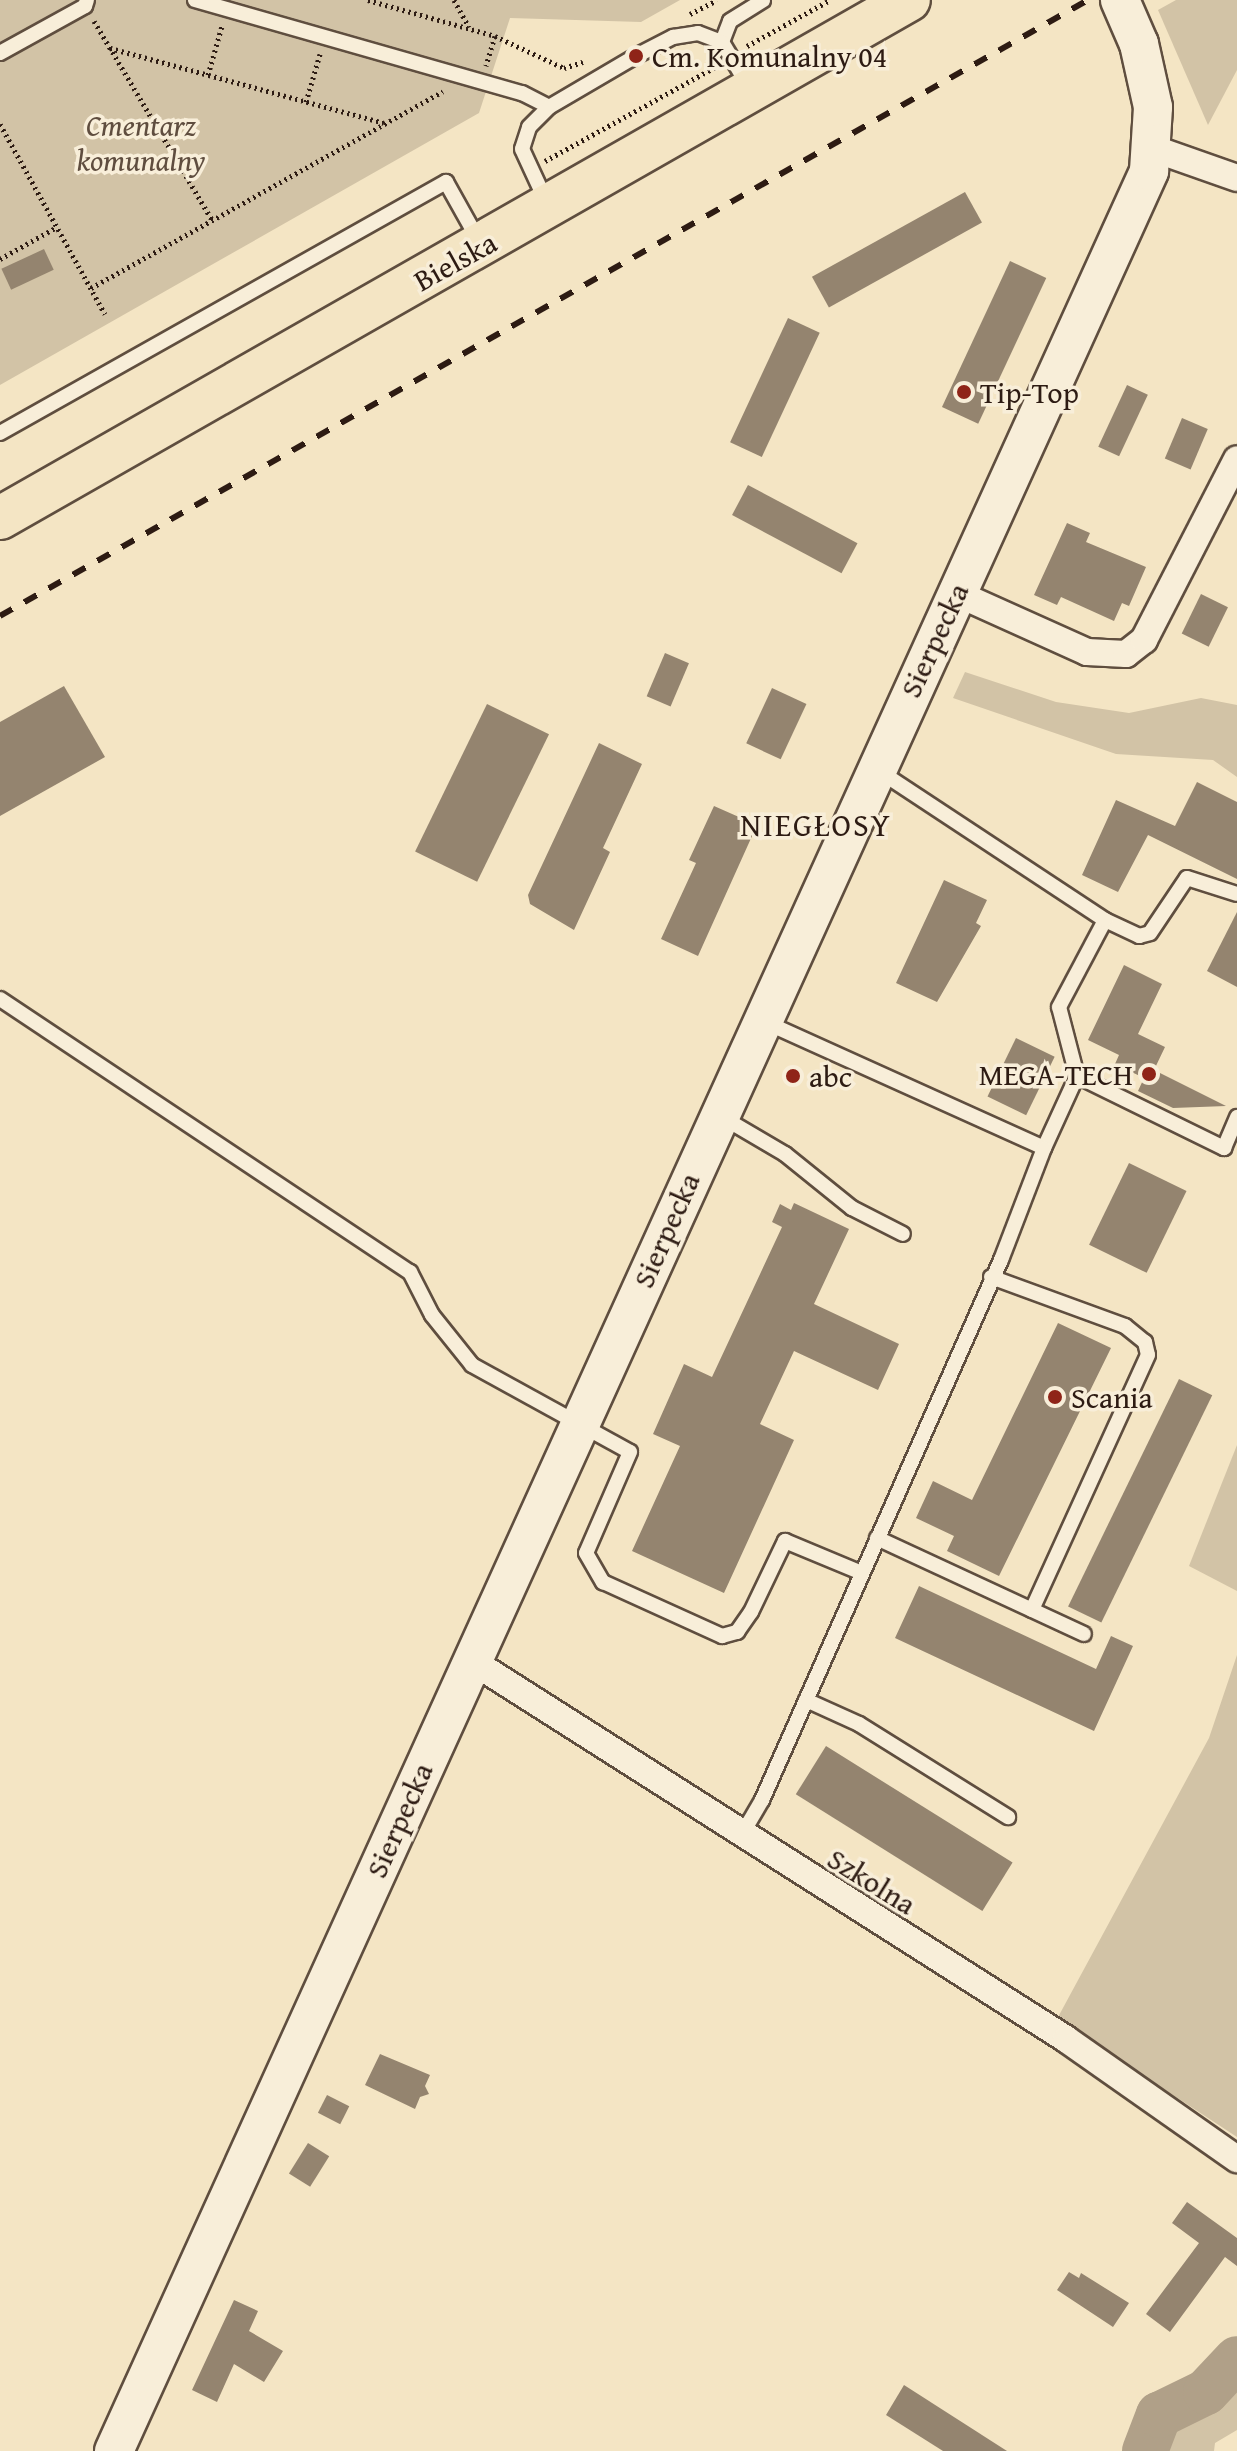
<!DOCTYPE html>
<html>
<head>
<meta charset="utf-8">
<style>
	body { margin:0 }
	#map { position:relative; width:1237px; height:2451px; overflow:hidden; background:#f4e5c4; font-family:"Gentium Book Plus",serif }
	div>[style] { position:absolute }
	.green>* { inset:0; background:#d2c3a6 }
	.river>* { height:46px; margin:-23px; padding:0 23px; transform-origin:23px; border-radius:23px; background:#b0a088 }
	.building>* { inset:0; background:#94846f; transform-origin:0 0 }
	.path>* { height:5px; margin-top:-2.5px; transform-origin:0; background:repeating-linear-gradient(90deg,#2d1b13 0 2px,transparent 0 6px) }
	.roads { filter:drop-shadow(2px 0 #5f4e3f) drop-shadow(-2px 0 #5f4e3f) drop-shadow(0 2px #5f4e3f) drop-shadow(0 -2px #5f4e3f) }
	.lane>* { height:14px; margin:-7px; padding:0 7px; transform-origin:7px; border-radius:7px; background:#f8eed9 }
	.street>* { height:26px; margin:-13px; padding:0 13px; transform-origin:13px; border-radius:13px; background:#f8eed9 }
	.secondary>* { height:38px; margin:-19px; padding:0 19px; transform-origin:19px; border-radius:19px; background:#f8eed9 }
	.primary>* { height:42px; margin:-21px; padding:0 21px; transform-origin:21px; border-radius:21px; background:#f4e5c4 }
	.rail>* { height:6px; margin-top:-3px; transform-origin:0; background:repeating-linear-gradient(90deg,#2d1b13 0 14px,transparent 0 28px) }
	.dots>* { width:22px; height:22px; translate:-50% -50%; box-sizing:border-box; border:4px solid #f8eed9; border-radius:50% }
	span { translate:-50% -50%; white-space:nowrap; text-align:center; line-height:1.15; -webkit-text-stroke:7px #f8eed9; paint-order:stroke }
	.poi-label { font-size:30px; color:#2d1b13 }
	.left { translate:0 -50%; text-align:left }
	.right { translate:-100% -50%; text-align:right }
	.park-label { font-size:30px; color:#5f4d3f; font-style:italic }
	.street-label { font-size:30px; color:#2d1b13 }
	.neighbourhood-label { font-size:32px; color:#2d1b13; letter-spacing:2px }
</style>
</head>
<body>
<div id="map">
	<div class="green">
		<div style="clip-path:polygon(0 0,680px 0,641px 22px,510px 18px,479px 113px,0 385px)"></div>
		<div style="clip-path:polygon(1176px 0,1237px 0,1237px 70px,1208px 125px,1158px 10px)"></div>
		<div style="clip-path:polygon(965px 672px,1056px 702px,1129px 713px,1201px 698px,1237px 705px,1237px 777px,1213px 760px,1116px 754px,953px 698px)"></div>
		<div style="clip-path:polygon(1237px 1445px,1237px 1591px,1189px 1566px)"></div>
		<div style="clip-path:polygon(1237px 1655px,1237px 2137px,1057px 2019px,1209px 1738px)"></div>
		<div style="clip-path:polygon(1237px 2369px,1237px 2430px,1215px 2443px,1214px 2451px,1151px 2451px,1163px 2421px,1227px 2386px)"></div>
	</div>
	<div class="river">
		<div style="left:1145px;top:2451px;width:39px;rotate:-69deg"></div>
		<div style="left:1159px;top:2415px;width:52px;rotate:-26.1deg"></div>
		<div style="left:1206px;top:2392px;width:45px;rotate:-46.8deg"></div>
	</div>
	<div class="building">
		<div style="left:965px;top:192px;width:35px;height:175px;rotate:61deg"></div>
		<div style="left:44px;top:249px;width:23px;height:47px;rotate:65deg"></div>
		<div style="left:1010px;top:261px;width:40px;height:161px;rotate:25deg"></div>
		<div style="left:788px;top:318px;width:35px;height:137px;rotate:25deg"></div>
		<div style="left:1127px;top:385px;width:23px;height:68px;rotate:25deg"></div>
		<div style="left:1182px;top:418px;width:28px;height:44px;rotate:23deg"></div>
		<div style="left:748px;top:485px;width:124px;height:34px;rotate:28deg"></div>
		<div style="clip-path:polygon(1067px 523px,1090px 533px,1086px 542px,1146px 567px,1129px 606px,1122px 603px,1114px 621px,1061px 597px,1057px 605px,1034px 595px)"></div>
		<div style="left:1201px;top:594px;width:30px;height:44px;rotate:26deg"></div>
		<div style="left:665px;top:653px;width:26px;height:47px;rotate:23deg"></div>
		<div style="clip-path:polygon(64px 686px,105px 757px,0 816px,0 722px)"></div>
		<div style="left:772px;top:688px;width:38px;height:61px;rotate:25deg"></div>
		<div style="left:487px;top:704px;width:69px;height:164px;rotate:26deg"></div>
		<div style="clip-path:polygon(599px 743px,642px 764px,603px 848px,610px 852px,574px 930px,530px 904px,528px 895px)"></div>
		<div style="clip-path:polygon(1197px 782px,1237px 802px,1237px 879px,1148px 835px,1118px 892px,1082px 875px,1116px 800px,1175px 826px)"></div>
		<div style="clip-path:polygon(714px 806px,757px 825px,698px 956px,661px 939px,696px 863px,689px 860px)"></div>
		<div style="clip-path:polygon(944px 880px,987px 900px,976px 923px,981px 926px,937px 1002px,896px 983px)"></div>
		<div style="clip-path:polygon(1237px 912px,1237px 987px,1207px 971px)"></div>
		<div style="clip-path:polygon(1124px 965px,1162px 984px,1138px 1034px,1165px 1047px,1154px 1070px,1226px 1106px,1173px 1108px,1138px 1091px,1144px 1078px,1115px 1064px,1119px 1055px,1088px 1040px)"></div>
		<div style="left:1016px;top:1038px;width:43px;height:65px;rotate:26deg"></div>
		<div style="left:1129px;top:1163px;width:64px;height:91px;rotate:26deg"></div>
		<div style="clip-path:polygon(794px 1203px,849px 1229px,814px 1304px,899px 1344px,878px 1390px,794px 1351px,760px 1424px,794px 1440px,724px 1593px,632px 1551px,680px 1446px,653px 1434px,684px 1364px,712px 1377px,782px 1227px,772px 1222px,780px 1204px,791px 1210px)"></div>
		<div style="clip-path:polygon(1058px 1323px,1111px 1348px,999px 1576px,947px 1551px,954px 1536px,916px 1518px,933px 1481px,972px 1500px)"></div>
		<div style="left:1179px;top:1379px;width:37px;height:253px;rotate:26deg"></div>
		<div style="clip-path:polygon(919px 1586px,1096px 1669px,1111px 1636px,1133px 1646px,1094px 1731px,895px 1638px)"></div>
		<div style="left:826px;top:1746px;width:220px;height:57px;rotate:32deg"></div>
		<div style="clip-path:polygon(380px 2054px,430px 2075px,425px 2086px,429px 2094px,420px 2097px,415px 2109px,365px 2085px)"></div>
		<div style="left:327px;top:2095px;width:25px;height:20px;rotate:27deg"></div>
		<div style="left:308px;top:2143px;width:25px;height:36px;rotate:32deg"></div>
		<div style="clip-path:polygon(1187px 2202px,1237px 2238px,1237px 2266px,1225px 2257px,1170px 2332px,1146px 2314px,1199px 2243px,1172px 2223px)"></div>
		<div style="clip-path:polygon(1069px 2272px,1079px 2278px,1081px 2273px,1129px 2303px,1113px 2327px,1057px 2290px)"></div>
		<div style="clip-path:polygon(234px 2300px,258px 2311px,249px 2331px,283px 2351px,264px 2382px,234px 2364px,217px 2402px,192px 2390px)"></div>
		<div style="clip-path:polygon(904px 2385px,1007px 2451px,943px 2451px,886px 2415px)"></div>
	</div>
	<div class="path">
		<div style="left:368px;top:0;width:132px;rotate:15.8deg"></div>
		<div style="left:495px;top:36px;width:31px;rotate:107deg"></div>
		<div style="left:454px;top:0;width:31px;rotate:61deg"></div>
		<div style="left:690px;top:14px;width:30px;rotate:-27deg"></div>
		<div style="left:94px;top:21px;width:231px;rotate:59.3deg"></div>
		<div style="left:495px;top:36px;width:76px;rotate:24.9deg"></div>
		<div style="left:564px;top:68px;width:20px;rotate:-18deg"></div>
		<div style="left:747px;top:46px;width:95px;rotate:-29deg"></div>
		<div style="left:110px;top:48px;width:284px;rotate:15.3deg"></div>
		<div style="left:208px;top:75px;width:51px;rotate:-74.1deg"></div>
		<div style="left:306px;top:102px;width:50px;rotate:-73.7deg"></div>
		<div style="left:0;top:124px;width:217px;rotate:61.1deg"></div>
		<div style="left:545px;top:161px;width:194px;rotate:-28.9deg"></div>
		<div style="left:0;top:259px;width:65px;rotate:-29.3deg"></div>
		<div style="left:91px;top:288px;width:403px;rotate:-29.2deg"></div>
	</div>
	<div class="roads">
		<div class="lane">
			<div style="left:195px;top:0;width:340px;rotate:15.9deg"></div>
			<div style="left:522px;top:93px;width:30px;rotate:27deg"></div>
			<div style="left:722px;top:42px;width:22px;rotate:-69deg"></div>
			<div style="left:730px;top:21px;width:39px;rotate:-32deg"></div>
			<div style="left:0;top:53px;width:97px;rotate:-28.9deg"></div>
			<div style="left:85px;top:6px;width:6px;rotate:-72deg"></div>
			<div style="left:546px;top:201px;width:57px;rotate:-114.8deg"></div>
			<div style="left:522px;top:149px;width:23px;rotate:-72deg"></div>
			<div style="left:529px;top:127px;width:28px;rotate:-45deg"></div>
			<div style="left:549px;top:107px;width:101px;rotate:-30.4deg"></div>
			<div style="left:636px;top:56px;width:42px;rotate:-27.2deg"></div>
			<div style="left:673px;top:37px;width:25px;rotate:-9deg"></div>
			<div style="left:698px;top:33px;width:26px;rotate:21deg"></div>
			<div style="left:722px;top:42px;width:52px;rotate:59deg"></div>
			<div style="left:0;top:433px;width:512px;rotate:-29.37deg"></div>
			<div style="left:446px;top:182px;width:68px;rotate:60.8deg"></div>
			<div style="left:1105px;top:920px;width:38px;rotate:25deg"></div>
			<div style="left:1139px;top:936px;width:11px;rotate:-15deg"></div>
			<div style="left:1150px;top:933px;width:66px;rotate:-56.1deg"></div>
			<div style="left:1187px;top:878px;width:52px;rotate:17.7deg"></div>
			<div style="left:0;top:999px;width:493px;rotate:33.7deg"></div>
			<div style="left:410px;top:1272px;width:48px;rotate:62.9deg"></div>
			<div style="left:432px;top:1315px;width:64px;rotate:51.3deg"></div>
			<div style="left:472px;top:1365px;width:180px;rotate:28.8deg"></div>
			<div style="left:630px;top:1452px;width:110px;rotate:113.5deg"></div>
			<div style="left:586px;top:1553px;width:34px;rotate:60deg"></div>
			<div style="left:603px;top:1582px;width:131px;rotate:24.4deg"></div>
			<div style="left:722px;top:1636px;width:16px;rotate:-15deg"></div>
			<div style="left:737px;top:1632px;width:24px;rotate:-55deg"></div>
			<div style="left:751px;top:1612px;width:79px;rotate:-64.4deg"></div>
			<div style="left:785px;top:1541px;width:83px;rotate:22.6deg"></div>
			<div style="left:765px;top:1022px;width:306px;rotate:24.3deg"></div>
			<div style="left:1044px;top:1148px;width:79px;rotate:-65.4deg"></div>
			<div style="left:1077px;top:1076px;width:71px;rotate:-104.6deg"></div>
			<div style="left:1059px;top:1007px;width:98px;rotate:-62.1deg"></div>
			<div style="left:1105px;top:920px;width:271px;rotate:-146.6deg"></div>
			<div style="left:1077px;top:1076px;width:164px;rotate:26.1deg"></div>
			<div style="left:1224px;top:1148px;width:34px;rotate:-67deg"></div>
			<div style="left:722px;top:1117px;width:73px;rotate:30.4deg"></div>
			<div style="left:785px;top:1154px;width:86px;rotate:38.9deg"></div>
			<div style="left:852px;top:1208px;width:57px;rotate:27deg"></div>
			<div style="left:991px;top:1277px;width:143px;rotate:20.1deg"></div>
			<div style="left:1125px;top:1326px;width:26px;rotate:39deg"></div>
			<div style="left:1145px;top:1342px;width:13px;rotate:77deg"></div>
			<div style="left:1148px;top:1355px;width:280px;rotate:114.5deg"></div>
			<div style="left:877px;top:1538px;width:228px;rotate:24.9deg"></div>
			<div style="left:806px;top:1700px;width:58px;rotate:24.4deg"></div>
			<div style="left:859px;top:1724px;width:176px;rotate:32deg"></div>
			<div style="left:741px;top:1836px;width:42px;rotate:-59.7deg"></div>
			<div style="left:762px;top:1800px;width:591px;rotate:-66.13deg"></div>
			<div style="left:1001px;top:1260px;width:120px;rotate:-69deg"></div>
		</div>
		<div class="street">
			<div style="left:1152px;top:148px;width:90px;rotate:19.4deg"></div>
			<div style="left:956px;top:593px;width:144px;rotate:24.2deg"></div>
			<div style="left:1087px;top:652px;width:39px;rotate:3deg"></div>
			<div style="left:1126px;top:654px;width:23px;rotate:-38deg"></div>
			<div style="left:1144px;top:640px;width:203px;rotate:-62.8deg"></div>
			<div style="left:472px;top:1661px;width:704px;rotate:32.47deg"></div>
			<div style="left:1066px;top:2039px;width:209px;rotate:35.1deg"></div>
		</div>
		<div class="secondary">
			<div style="left:114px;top:2451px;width:2504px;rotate:-65.58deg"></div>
			<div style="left:1149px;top:171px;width:64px;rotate:-86.4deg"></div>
			<div style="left:1153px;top:107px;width:65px;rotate:-102.5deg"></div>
			<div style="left:1139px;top:44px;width:48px;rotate:-113.4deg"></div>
		</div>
		<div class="primary">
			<div style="left:0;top:518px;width:1046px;rotate:-29.68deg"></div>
		</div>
	</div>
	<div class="rail">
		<div style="left:0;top:616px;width:1250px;rotate:-29.52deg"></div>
	</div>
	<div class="dots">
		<div style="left:636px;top:56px;background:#8f2418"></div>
		<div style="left:964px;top:392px;background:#8f2418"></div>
		<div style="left:1149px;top:1074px;background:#8f2418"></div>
		<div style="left:793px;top:1076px;background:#8f2418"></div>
		<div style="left:1055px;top:1397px;background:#8f2418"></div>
	</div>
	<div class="poi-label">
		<span class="left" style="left:652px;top:56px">Cm. Komunalny 04</span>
		<span class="left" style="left:980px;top:392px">Tip-Top</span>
		<span class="right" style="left:1133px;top:1074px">MEGA-TECH</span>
		<span class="left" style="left:809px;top:1076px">abc</span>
		<span class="left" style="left:1071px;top:1397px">Scania</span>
	</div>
	<div class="park-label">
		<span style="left:141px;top:142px">Cmentarz<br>komunalny</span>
	</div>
	<div class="street-label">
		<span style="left:455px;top:261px;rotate:-29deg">Bielska</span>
		<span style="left:934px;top:640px;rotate:-65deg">Sierpecka</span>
		<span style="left:666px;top:1230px;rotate:-66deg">Sierpecka</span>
		<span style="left:399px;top:1820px;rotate:-66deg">Sierpecka</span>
		<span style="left:872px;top:1881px;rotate:32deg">Szkolna</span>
	</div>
	<div class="neighbourhood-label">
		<span style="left:816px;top:825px">NIEGŁOSY</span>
	</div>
</div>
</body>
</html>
